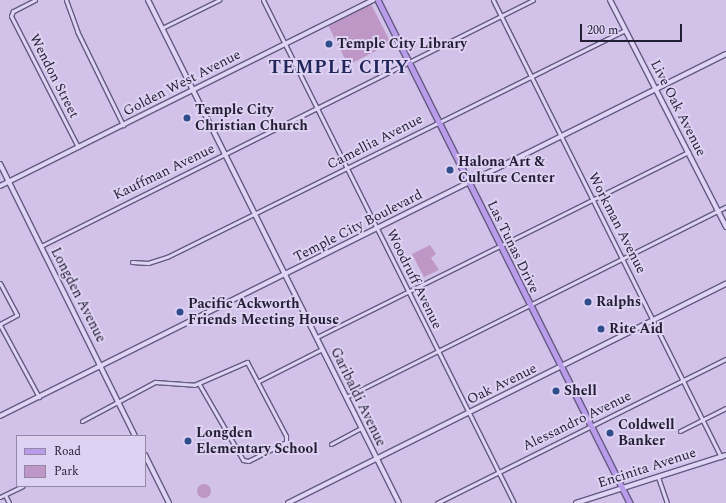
<!DOCTYPE html>
<html>
<head>
<meta charset="utf-8">
<style>
	body { margin:0 }
	#map { position:relative; width:726px; height:503px; overflow:hidden; background:#d2c2ea; font-family:Spectral,serif }
	div>[style] { position:absolute }
	.green>* { inset:0; background:#be97c6; transform-origin:0 0 }
	.round { border-radius:50% }
	.roads { filter:drop-shadow(1px 0 #645b82) drop-shadow(-1px 0 #645b82) drop-shadow(0 1px #645b82) drop-shadow(0 -1px #645b82) }
	.street>* { height:3px; margin:-1.5px; padding:0 1.5px; transform-origin:1.5px; border-radius:1.5px; background:#e1d5f5 }
	.secondary>* { height:4px; margin:-2px; padding:0 2px; transform-origin:2px; border-radius:2px; background:#e1d5f5 }
	.primary>* { height:4.5px; margin:-2.25px; padding:0 2.25px; transform-origin:2.25px; border-radius:2.25px; background:#ba9dea }
	.dots>* { width:11px; height:11px; translate:-50% -50%; box-sizing:border-box; border:2px solid #ded1f2; border-radius:50% }
	span { translate:-50% -50%; white-space:nowrap; text-align:center; line-height:1.15; -webkit-text-stroke:4px #ded1f2; paint-order:stroke }
	.poi-label { font-size:14px; color:#221e33; font-weight:700 }
	.left { translate:0 -50%; text-align:left }
	.street-label { font-size:14px; color:#221e33 }
	.district-label { font-size:18px; color:#21275c; font-weight:700; letter-spacing:1px }
	.legend { position:absolute; left:16px; top:435px; width:130px; height:52px; box-sizing:border-box; background:#ded1f2; border:1px solid #9389a6; margin:0; padding:5px 7px; list-style:none; font-size:12px; color:#221e33 }
	.legend li { display:flex; align-items:center; gap:8px; height:20px }
	.legend b { width:20px; border:1px solid #9389a6 }
	.scale { position:absolute; left:580px; top:24px; width:102px; height:18px; box-sizing:border-box; border:2px solid #221e33; border-top:0; padding-left:5px; font-size:12px; line-height:14px; white-space:nowrap; color:#221e33; -webkit-text-stroke:3px #ded1f2; paint-order:stroke }
</style>
</head>
<body>
<div id="map">
	<div class="green">
		<div style="left:371px;top:4px;width:44px;height:48px;rotate:63deg"></div>
		<div style="clip-path:polygon(430px 245px,436px 254px,431px 258px,439px 270px,424px 277px,412px 254px)"></div>
		<div class="round" style="left:197px;top:484px;width:14px;height:14px"></div>
	</div>
	<div class="roads">
		<div class="street">
			<div style="left:35px;top:0;width:25px;rotate:153deg"></div>
			<div style="left:13px;top:11px;width:5px;rotate:112deg"></div>
			<div style="left:11px;top:16px;width:147px;rotate:62.9deg"></div>
			<div style="left:66px;top:0;width:33px;rotate:70deg"></div>
			<div style="left:77px;top:31px;width:105px;rotate:63.9deg"></div>
			<div style="left:263px;top:0;width:562px;rotate:63.48deg"></div>
			<div style="left:493px;top:0;width:511px;rotate:63.49deg"></div>
			<div style="left:162px;top:28px;width:64px;rotate:-26.2deg"></div>
			<div style="left:41px;top:246px;width:550px;rotate:-26.57deg"></div>
			<div style="left:132px;top:262px;width:16px;rotate:4deg"></div>
			<div style="left:148px;top:263px;width:20px;rotate:-18deg"></div>
			<div style="left:167px;top:257px;width:511px;rotate:-26.36deg"></div>
			<div style="left:0;top:283px;width:36px;rotate:62deg"></div>
			<div style="left:17px;top:315px;width:19px;rotate:152deg"></div>
			<div style="left:0;top:325px;width:82px;rotate:61.6deg"></div>
			<div style="left:317px;top:337px;width:415px;rotate:-26.5deg"></div>
			<div style="left:259px;top:381px;width:71px;rotate:-26.9deg"></div>
			<div style="left:346px;top:397px;width:425px;rotate:-26.6deg"></div>
			<div style="left:82px;top:421px;width:83px;rotate:-28.1deg"></div>
			<div style="left:155px;top:382px;width:39px;rotate:4deg"></div>
			<div style="left:194px;top:385px;width:58px;rotate:-23.5deg"></div>
			<div style="left:247px;top:362px;width:84px;rotate:62.2deg"></div>
			<div style="left:286px;top:436px;width:6px;rotate:90deg"></div>
			<div style="left:286px;top:442px;width:42px;rotate:153.4deg"></div>
			<div style="left:248px;top:461px;width:5px;rotate:-169deg"></div>
			<div style="left:243px;top:460px;width:88px;rotate:-120.1deg"></div>
			<div style="left:680px;top:431px;width:51px;rotate:-26.6deg"></div>
			<div style="left:331px;top:444px;width:34px;rotate:-28deg"></div>
			<div style="left:658px;top:477px;width:28px;rotate:71deg"></div>
			<div style="left:5px;top:495px;width:9px;rotate:63deg"></div>
			<div style="left:0;top:497px;width:25px;rotate:-26deg"></div>
			<div style="left:437px;top:503px;width:323px;rotate:-26.5deg"></div>
		</div>
		<div class="secondary">
			<div style="left:148px;top:0;width:562px;rotate:63.48deg"></div>
			<div style="left:610px;top:0;width:255px;rotate:62.9deg"></div>
			<div style="left:0;top:164px;width:304px;rotate:63.6deg"></div>
			<div style="left:0;top:186px;width:417px;rotate:-26.5deg"></div>
			<div style="left:0;top:416px;width:811px;rotate:-26.5deg"></div>
			<div style="left:145px;top:455px;width:54px;rotate:63.4deg"></div>
			<div style="left:288px;top:503px;width:490px;rotate:-26.6deg"></div>
			<div style="left:576px;top:503px;width:157px;rotate:-17.7deg"></div>
		</div>
		<div class="primary">
			<div style="left:378px;top:0;width:563px;rotate:63.39deg"></div>
		</div>
	</div>
	<div class="dots">
		<div style="left:329px;top:44px;background:#304d8b"></div>
		<div style="left:187px;top:118px;background:#304d8b"></div>
		<div style="left:450px;top:170px;background:#304d8b"></div>
		<div style="left:588px;top:302px;background:#304d8b"></div>
		<div style="left:180px;top:312px;background:#304d8b"></div>
		<div style="left:601px;top:329px;background:#304d8b"></div>
		<div style="left:556px;top:391px;background:#304d8b"></div>
		<div style="left:610px;top:433px;background:#304d8b"></div>
		<div style="left:188px;top:441px;background:#304d8b"></div>
	</div>
	<div class="poi-label">
		<span class="left" style="left:337px;top:44px">Temple City Library</span>
		<span class="left" style="left:195px;top:118px">Temple City<br>Christian Church</span>
		<span class="left" style="left:458px;top:170px">Halona Art &amp;<br>Culture Center</span>
		<span class="left" style="left:596px;top:302px">Ralphs</span>
		<span class="left" style="left:188px;top:312px">Pacific Ackworth<br>Friends Meeting House</span>
		<span class="left" style="left:609px;top:329px">Rite Aid</span>
		<span class="left" style="left:564px;top:391px">Shell</span>
		<span class="left" style="left:618px;top:433px">Coldwell<br>Banker</span>
		<span class="left" style="left:196px;top:441px">Longden<br>Elementary School</span>
	</div>
	<div class="street-label">
		<span style="left:54px;top:76px;rotate:63deg">Wendon Street</span>
		<span style="left:182px;top:83px;rotate:-27deg">Golden West Avenue</span>
		<span style="left:678px;top:108px;rotate:63deg">Live Oak Avenue</span>
		<span style="left:375px;top:142px;rotate:-27deg">Camellia Avenue</span>
		<span style="left:164px;top:172px;rotate:-26deg">Kauffman Avenue</span>
		<span style="left:617px;top:223px;rotate:63deg">Workman Avenue</span>
		<span style="left:358px;top:226px;rotate:-27deg">Temple City Boulevard</span>
		<span style="left:513px;top:247px;rotate:64deg">Las Tunas Drive</span>
		<span style="left:414px;top:279px;rotate:64deg">Woodruff Avenue</span>
		<span style="left:78px;top:295px;rotate:63deg">Longden Avenue</span>
		<span style="left:502px;top:384px;rotate:-26deg">Oak Avenue</span>
		<span style="left:358px;top:397px;rotate:64deg">Garibaldi Avenue</span>
		<span style="left:577px;top:421px;rotate:-26deg">Alessandro Avenue</span>
		<span style="left:647px;top:468px;rotate:-18deg">Encinita Avenue</span>
	</div>
	<div class="district-label">
		<span style="left:339px;top:68px">TEMPLE CITY</span>
	</div>
	<ul class="legend">
	<li><b style="height:5px;background:#ba9dea"></b>Road</li>
	<li><b style="height:11px;background:#be97c6"></b>Park</li>
	</ul>
	<div class="scale">200 m</div>
</div>
</body>
</html>
